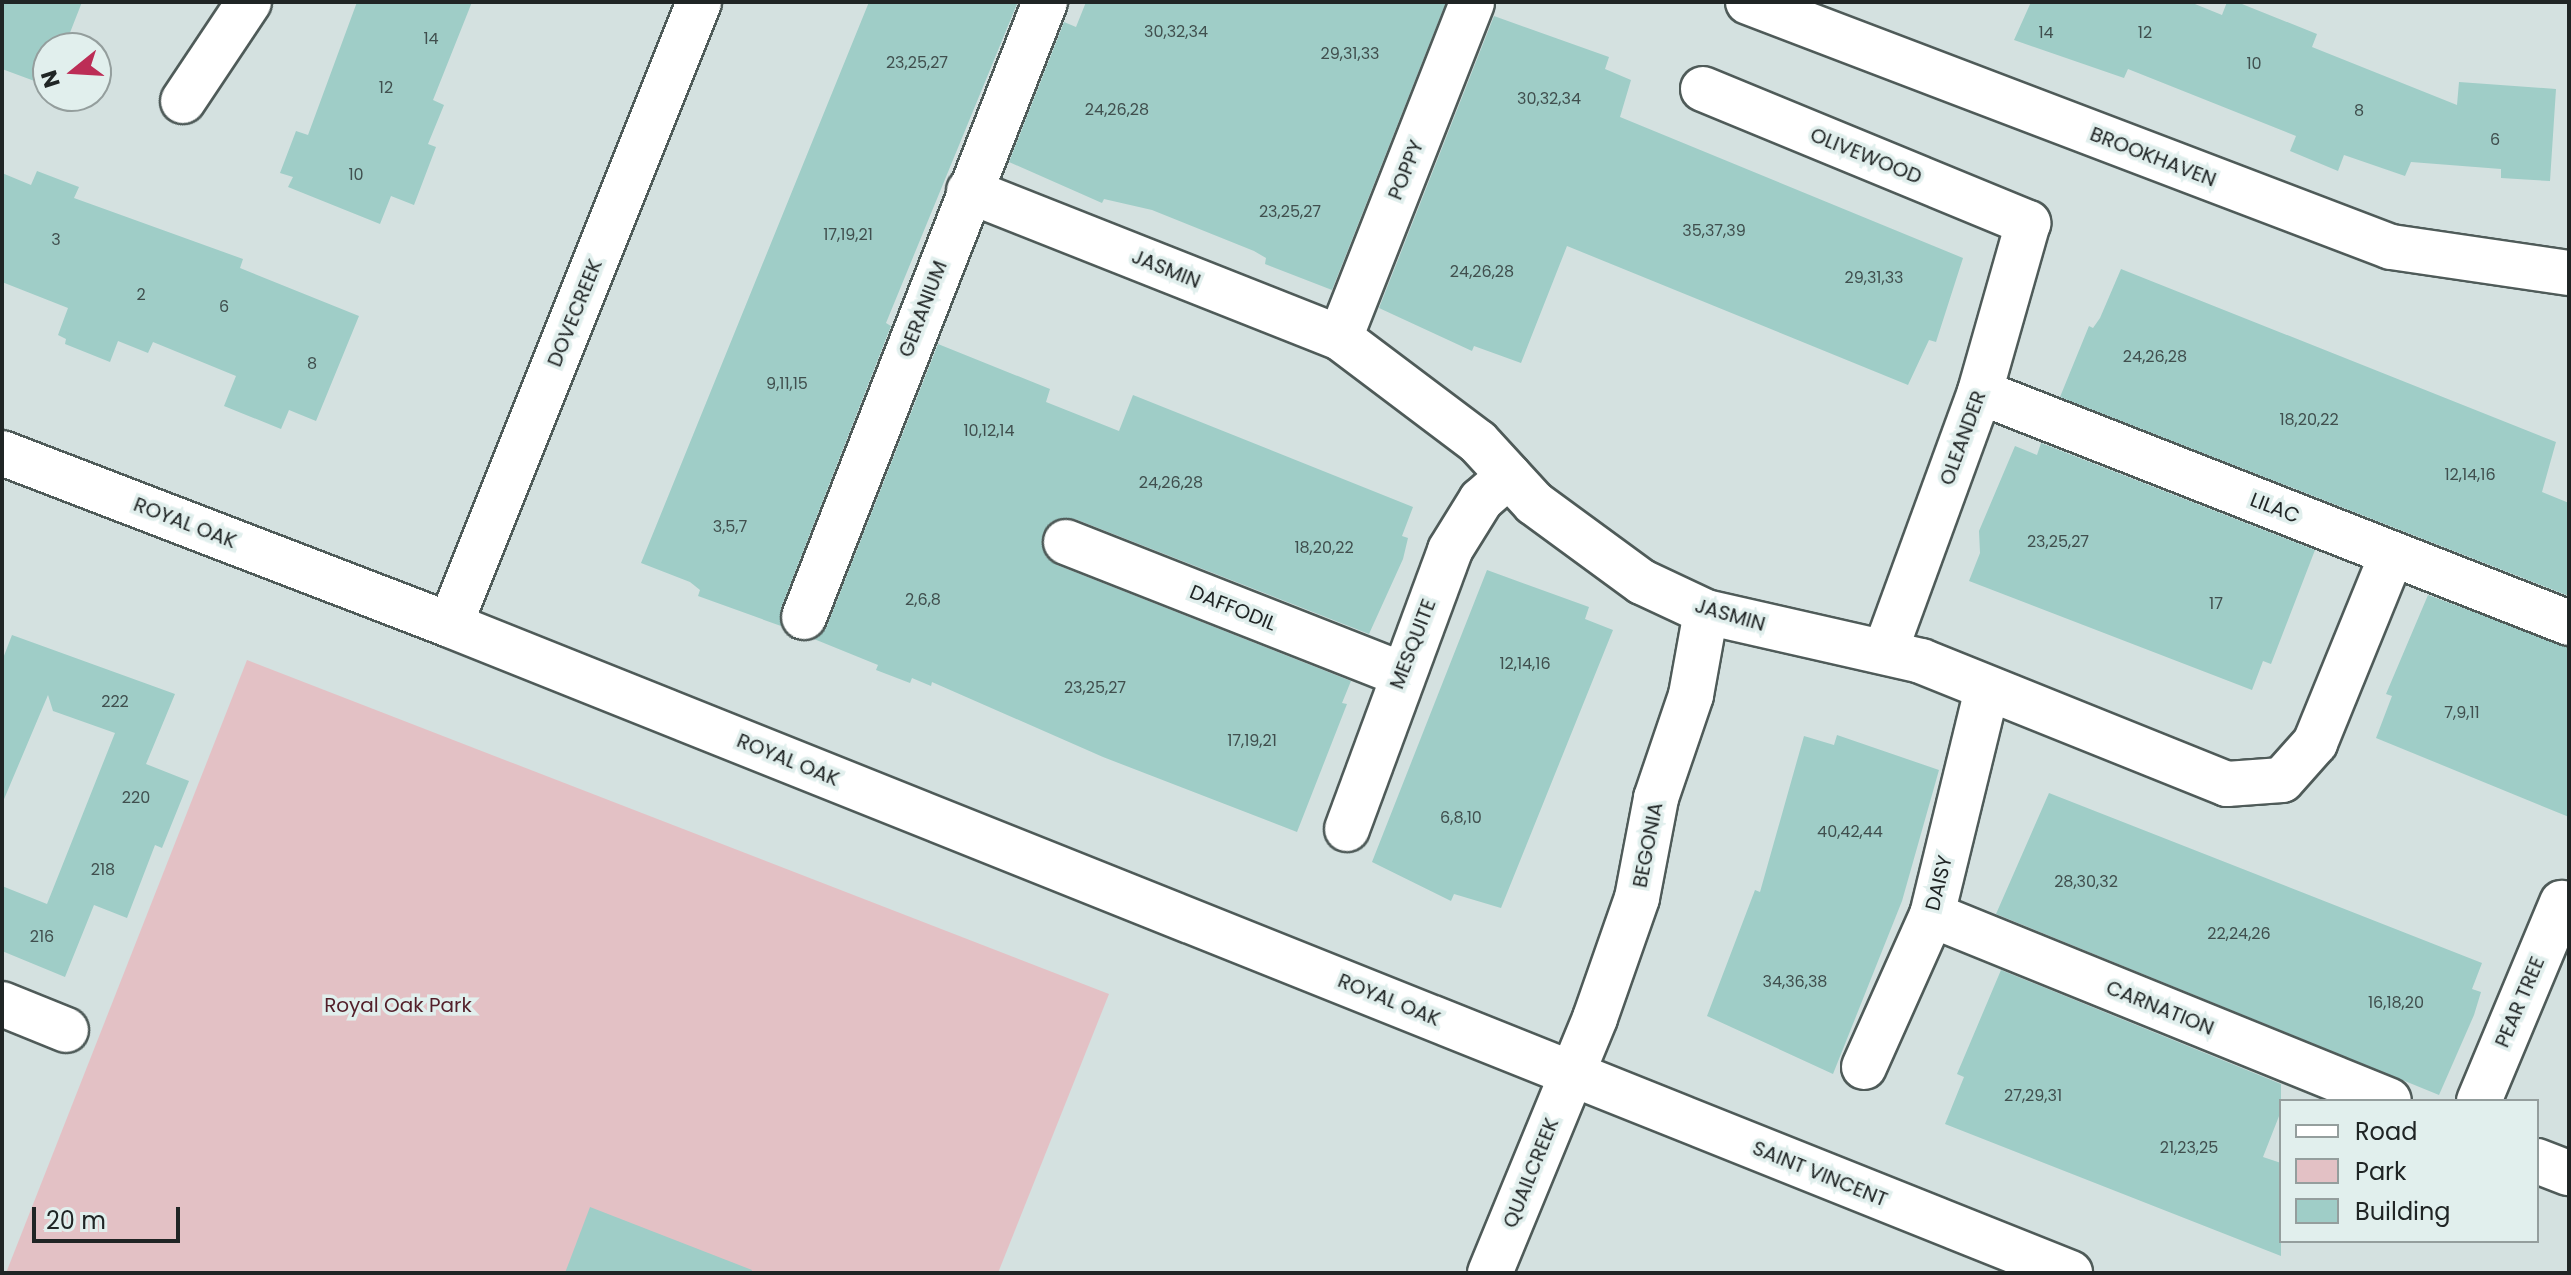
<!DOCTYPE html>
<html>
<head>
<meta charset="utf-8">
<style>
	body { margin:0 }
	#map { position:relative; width:2571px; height:1275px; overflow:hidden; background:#d4e1e0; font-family:Poppins,sans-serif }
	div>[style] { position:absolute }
	.green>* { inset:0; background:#e3c1c5 }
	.building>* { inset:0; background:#9fcdc7 }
	.roads { filter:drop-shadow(2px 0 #4f5b59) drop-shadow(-2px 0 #4f5b59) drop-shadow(0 2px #4f5b59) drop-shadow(0 -2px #4f5b59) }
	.minor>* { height:44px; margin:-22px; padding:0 22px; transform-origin:22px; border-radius:22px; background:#fff }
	span { translate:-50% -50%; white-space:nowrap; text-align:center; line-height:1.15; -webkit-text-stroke:7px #e1efed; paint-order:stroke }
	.number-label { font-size:16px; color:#404f4e }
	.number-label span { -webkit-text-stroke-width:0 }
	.street-label { font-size:20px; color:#202525 }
	.park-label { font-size:20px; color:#531f2a }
	.frame { position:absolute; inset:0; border:4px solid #202525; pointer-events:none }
	.legend { position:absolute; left:2279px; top:1099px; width:260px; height:144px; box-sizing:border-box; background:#e1efed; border:2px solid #949e9d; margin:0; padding:10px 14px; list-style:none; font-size:24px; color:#202525 }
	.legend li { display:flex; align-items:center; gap:16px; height:40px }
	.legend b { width:40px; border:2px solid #949e9d }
	.north { position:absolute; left:32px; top:32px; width:80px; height:80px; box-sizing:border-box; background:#e1efed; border:2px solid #949e9d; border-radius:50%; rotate:252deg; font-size:22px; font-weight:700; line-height:32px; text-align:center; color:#202525 }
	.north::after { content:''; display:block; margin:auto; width:28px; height:36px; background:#bc2d56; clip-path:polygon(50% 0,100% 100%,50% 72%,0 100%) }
	.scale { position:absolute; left:32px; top:1207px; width:148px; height:36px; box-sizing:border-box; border:4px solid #202525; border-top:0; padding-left:10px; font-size:24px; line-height:28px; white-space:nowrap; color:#202525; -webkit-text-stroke:6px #e1efed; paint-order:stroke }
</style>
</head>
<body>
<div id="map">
	<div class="green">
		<div style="clip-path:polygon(247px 660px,1109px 994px,998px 1273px,6px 1273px)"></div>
	</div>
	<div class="building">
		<div style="clip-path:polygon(2px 2px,82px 2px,64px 48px,48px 48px,48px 86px,2px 69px)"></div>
		<div style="clip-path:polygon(357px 2px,472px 2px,433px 100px,444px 105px,428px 144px,436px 147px,414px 205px,391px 196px,380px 224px,288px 187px,293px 177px,280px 173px,296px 131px,308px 135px)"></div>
		<div style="clip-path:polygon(869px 2px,1017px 4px,886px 323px,891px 326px,781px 608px,781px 626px,698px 596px,700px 590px,690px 582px,641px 563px)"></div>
		<div style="clip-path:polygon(1086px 2px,1446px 2px,1332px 290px,1265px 264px,1266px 258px,1254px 251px,1152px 210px,1104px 199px,1102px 203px,1009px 162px,1064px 22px,1076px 27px)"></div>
		<div style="clip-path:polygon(2031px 2px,2190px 2px,2222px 15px,2227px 2px,2237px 2px,2317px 34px,2312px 47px,2457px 105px,2459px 82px,2556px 89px,2550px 181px,2501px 178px,2501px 169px,2411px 162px,2405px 176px,2344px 155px,2338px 171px,2290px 151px,2296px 136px,2128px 69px,2124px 78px,2014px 40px)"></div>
		<div style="clip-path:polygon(1494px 16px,1609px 57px,1605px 69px,1631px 80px,1620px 117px,1963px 258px,1936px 342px,1929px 340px,1908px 385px,1567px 246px,1521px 363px,1474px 346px,1472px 351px,1379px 308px)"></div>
		<div style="clip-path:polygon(37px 171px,79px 187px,74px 198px,243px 259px,240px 268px,359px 316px,316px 421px,289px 410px,281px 429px,224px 406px,236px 376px,153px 342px,148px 353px,118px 341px,110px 362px,65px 344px,66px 339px,58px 335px,68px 308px,2px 282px,2px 173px,31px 185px)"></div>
		<div style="clip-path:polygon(2121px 269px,2556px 442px,2542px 492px,2569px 503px,2569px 596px,2060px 397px,2089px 326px,2093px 328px,2100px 318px)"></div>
		<div style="clip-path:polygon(938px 344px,1050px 389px,1046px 402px,1119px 431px,1133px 395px,1413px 507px,1402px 536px,1408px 538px,1403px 559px,1369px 634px,1075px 519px,1051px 522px,1043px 534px,1046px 557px,1057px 565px,1351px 681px,1342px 703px,1347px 704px,1297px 832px,1103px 757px,932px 682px,931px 686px,912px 678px,910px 683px,876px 670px,878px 665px,814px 639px,827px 626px)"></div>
		<div style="clip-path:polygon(2041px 443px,2315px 550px,2271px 664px,2263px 661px,2252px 690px,1969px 581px,1980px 553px,1979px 531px,2015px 446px,2037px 455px)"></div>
		<div style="clip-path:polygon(1487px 570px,1589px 607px,1585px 619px,1613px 630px,1501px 908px,1454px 894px,1451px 901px,1372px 862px)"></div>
		<div style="clip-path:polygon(2428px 595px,2569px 647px,2569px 817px,2376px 738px,2392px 696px,2386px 694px)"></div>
		<div style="clip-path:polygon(12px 635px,175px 694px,146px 764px,189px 781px,162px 848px,155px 845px,127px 918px,94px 905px,65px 977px,2px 951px,2px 886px,47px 904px,115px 733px,53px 711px,48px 695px,2px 804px,2px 661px)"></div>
		<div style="clip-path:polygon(1837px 735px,1939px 770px,1902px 901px,1833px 1074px,1707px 1016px,1755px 890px,1760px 892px,1804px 736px,1834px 745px)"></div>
		<div style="clip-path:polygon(2049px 793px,2482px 963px,2472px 989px,2481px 992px,2474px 1015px,2439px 1095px,1996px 914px)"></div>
		<div style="clip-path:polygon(2001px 970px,2281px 1084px,2281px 1111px,2263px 1157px,2281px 1163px,2281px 1256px,1945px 1124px,1964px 1077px,1957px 1074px)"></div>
		<div style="clip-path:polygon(590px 1207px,752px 1270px,751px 1273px,565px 1273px)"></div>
	</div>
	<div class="roads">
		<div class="minor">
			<div style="left:1748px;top:2px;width:688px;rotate:20.86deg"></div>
			<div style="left:2391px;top:247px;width:180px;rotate:8.3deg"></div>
			<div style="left:1703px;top:89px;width:352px;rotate:22.4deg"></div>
			<div style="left:2028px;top:223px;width:176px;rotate:105.9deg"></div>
			<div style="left:1980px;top:392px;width:274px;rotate:110.1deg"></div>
			<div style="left:183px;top:101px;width:119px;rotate:-56.3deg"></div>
			<div style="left:969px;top:191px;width:399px;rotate:21.6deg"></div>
			<div style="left:1340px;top:338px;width:173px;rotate:37deg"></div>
			<div style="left:1478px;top:442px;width:83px;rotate:47.4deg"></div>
			<div style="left:1534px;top:503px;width:134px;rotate:36.2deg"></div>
			<div style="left:1642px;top:582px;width:71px;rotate:25.1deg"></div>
			<div style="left:1706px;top:612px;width:221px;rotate:12.8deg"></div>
			<div style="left:1921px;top:661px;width:330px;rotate:21.9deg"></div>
			<div style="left:2227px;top:784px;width:55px;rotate:-4.2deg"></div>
			<div style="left:2282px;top:780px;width:50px;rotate:-48.3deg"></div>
			<div style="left:2315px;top:743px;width:204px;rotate:-67.8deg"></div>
			<div style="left:1340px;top:338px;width:360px;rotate:-68.5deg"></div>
			<div style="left:1980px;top:392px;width:633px;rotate:21.41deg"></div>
			<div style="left:2px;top:453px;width:480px;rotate:21deg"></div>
			<div style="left:450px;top:625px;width:1745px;rotate:21.8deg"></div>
			<div style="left:1066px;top:542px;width:360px;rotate:21.5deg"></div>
			<div style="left:804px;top:617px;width:661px;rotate:-68.6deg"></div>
			<div style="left:450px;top:625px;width:671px;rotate:-68.21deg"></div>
			<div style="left:1347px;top:829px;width:297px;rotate:-69.7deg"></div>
			<div style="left:1450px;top:550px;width:59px;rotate:-58.2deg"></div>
			<div style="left:1481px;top:500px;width:37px;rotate:-41deg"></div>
			<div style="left:1932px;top:915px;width:493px;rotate:22.1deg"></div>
			<div style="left:2px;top:1004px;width:69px;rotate:22.1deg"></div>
			<div style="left:1864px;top:1067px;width:167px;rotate:-65.9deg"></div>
			<div style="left:1932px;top:915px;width:232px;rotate:-76.3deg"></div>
			<div style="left:2479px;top:1101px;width:215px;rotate:-67.3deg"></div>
			<div style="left:2537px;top:1161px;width:34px;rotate:21deg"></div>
			<div style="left:1490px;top:1273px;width:276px;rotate:-67.6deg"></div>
			<div style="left:1595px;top:1018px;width:127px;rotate:-70.7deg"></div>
			<div style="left:1637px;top:898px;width:102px;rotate:-79.2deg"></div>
			<div style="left:1656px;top:798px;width:109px;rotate:-71.2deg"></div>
			<div style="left:1691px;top:695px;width:84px;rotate:-79.8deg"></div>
		</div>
	</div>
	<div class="number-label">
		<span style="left:1176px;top:32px">30,32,34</span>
		<span style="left:2046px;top:33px">14</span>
		<span style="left:2145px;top:33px">12</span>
		<span style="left:431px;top:39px">14</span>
		<span style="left:1350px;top:54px">29,31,33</span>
		<span style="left:917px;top:63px">23,25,27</span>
		<span style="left:2254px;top:64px">10</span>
		<span style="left:386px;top:88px">12</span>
		<span style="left:1549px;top:99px">30,32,34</span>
		<span style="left:1117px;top:110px">24,26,28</span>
		<span style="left:2359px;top:111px">8</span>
		<span style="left:2495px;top:140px">6</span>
		<span style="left:356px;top:175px">10</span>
		<span style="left:1290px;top:212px">23,25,27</span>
		<span style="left:1714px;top:231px">35,37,39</span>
		<span style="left:848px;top:235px">17,19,21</span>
		<span style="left:56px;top:240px">3</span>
		<span style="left:1482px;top:272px">24,26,28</span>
		<span style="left:1874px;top:278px">29,31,33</span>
		<span style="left:141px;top:295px">2</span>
		<span style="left:224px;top:307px">6</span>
		<span style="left:2155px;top:357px">24,26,28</span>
		<span style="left:312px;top:364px">8</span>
		<span style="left:787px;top:384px">9,11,15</span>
		<span style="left:2309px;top:420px">18,20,22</span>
		<span style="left:989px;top:431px">10,12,14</span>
		<span style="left:2470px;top:475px">12,14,16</span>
		<span style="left:1171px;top:483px">24,26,28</span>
		<span style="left:730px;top:527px">3,5,7</span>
		<span style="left:2058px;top:542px">23,25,27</span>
		<span style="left:1324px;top:548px">18,20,22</span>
		<span style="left:923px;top:600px">2,6,8</span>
		<span style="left:2216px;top:604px">17</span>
		<span style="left:1525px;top:664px">12,14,16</span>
		<span style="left:1095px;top:688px">23,25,27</span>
		<span style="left:115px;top:702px">222</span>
		<span style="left:2462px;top:713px">7,9,11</span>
		<span style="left:1252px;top:741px">17,19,21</span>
		<span style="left:136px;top:798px">220</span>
		<span style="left:1461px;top:818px">6,8,10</span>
		<span style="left:1850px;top:832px">40,42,44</span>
		<span style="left:103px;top:870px">218</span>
		<span style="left:2086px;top:882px">28,30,32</span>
		<span style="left:2239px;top:934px">22,24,26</span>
		<span style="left:42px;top:937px">216</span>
		<span style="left:1795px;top:982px">34,36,38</span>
		<span style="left:2396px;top:1003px">16,18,20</span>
		<span style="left:2033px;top:1096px">27,29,31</span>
		<span style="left:2189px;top:1148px">21,23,25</span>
	</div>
	<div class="street-label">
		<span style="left:1866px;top:156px;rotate:22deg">OLIVEWOOD</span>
		<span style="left:2153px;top:157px;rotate:21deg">BROOKHAVEN</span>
		<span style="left:1406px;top:170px;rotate:-68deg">POPPY</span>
		<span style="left:1166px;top:269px;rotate:22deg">JASMIN</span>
		<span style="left:923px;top:309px;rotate:-69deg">GERANIUM</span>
		<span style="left:575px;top:313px;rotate:-68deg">DOVECREEK</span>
		<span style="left:1963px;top:438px;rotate:-70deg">OLEANDER</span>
		<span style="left:2275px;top:508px;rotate:21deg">LILAC</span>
		<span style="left:185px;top:523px;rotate:21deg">ROYAL OAK</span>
		<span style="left:1233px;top:608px;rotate:22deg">DAFFODIL</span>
		<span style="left:1730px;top:615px;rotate:16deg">JASMIN</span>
		<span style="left:1413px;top:644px;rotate:-69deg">MESQUITE</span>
		<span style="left:788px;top:760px;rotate:22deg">ROYAL OAK</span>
		<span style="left:1648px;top:845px;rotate:-79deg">BEGONIA</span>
		<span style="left:1939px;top:883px;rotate:-76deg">DAISY</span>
		<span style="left:1389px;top:1000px;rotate:22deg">ROYAL OAK</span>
		<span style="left:2520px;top:1002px;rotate:-67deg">PEAR TREE</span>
		<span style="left:2160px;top:1008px;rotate:22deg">CARNATION</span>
		<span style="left:1531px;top:1173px;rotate:-68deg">QUAILCREEK</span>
		<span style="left:1820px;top:1174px;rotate:22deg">SAINT VINCENT</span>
	</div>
	<div class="park-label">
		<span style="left:398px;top:1005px">Royal Oak Park</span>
	</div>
	<div class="frame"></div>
	<ul class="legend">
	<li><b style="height:10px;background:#fff"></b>Road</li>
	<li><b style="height:22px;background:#e3c1c5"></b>Park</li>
	<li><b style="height:22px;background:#9fcdc7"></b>Building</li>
	</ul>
	<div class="north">N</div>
	<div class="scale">20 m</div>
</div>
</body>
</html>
